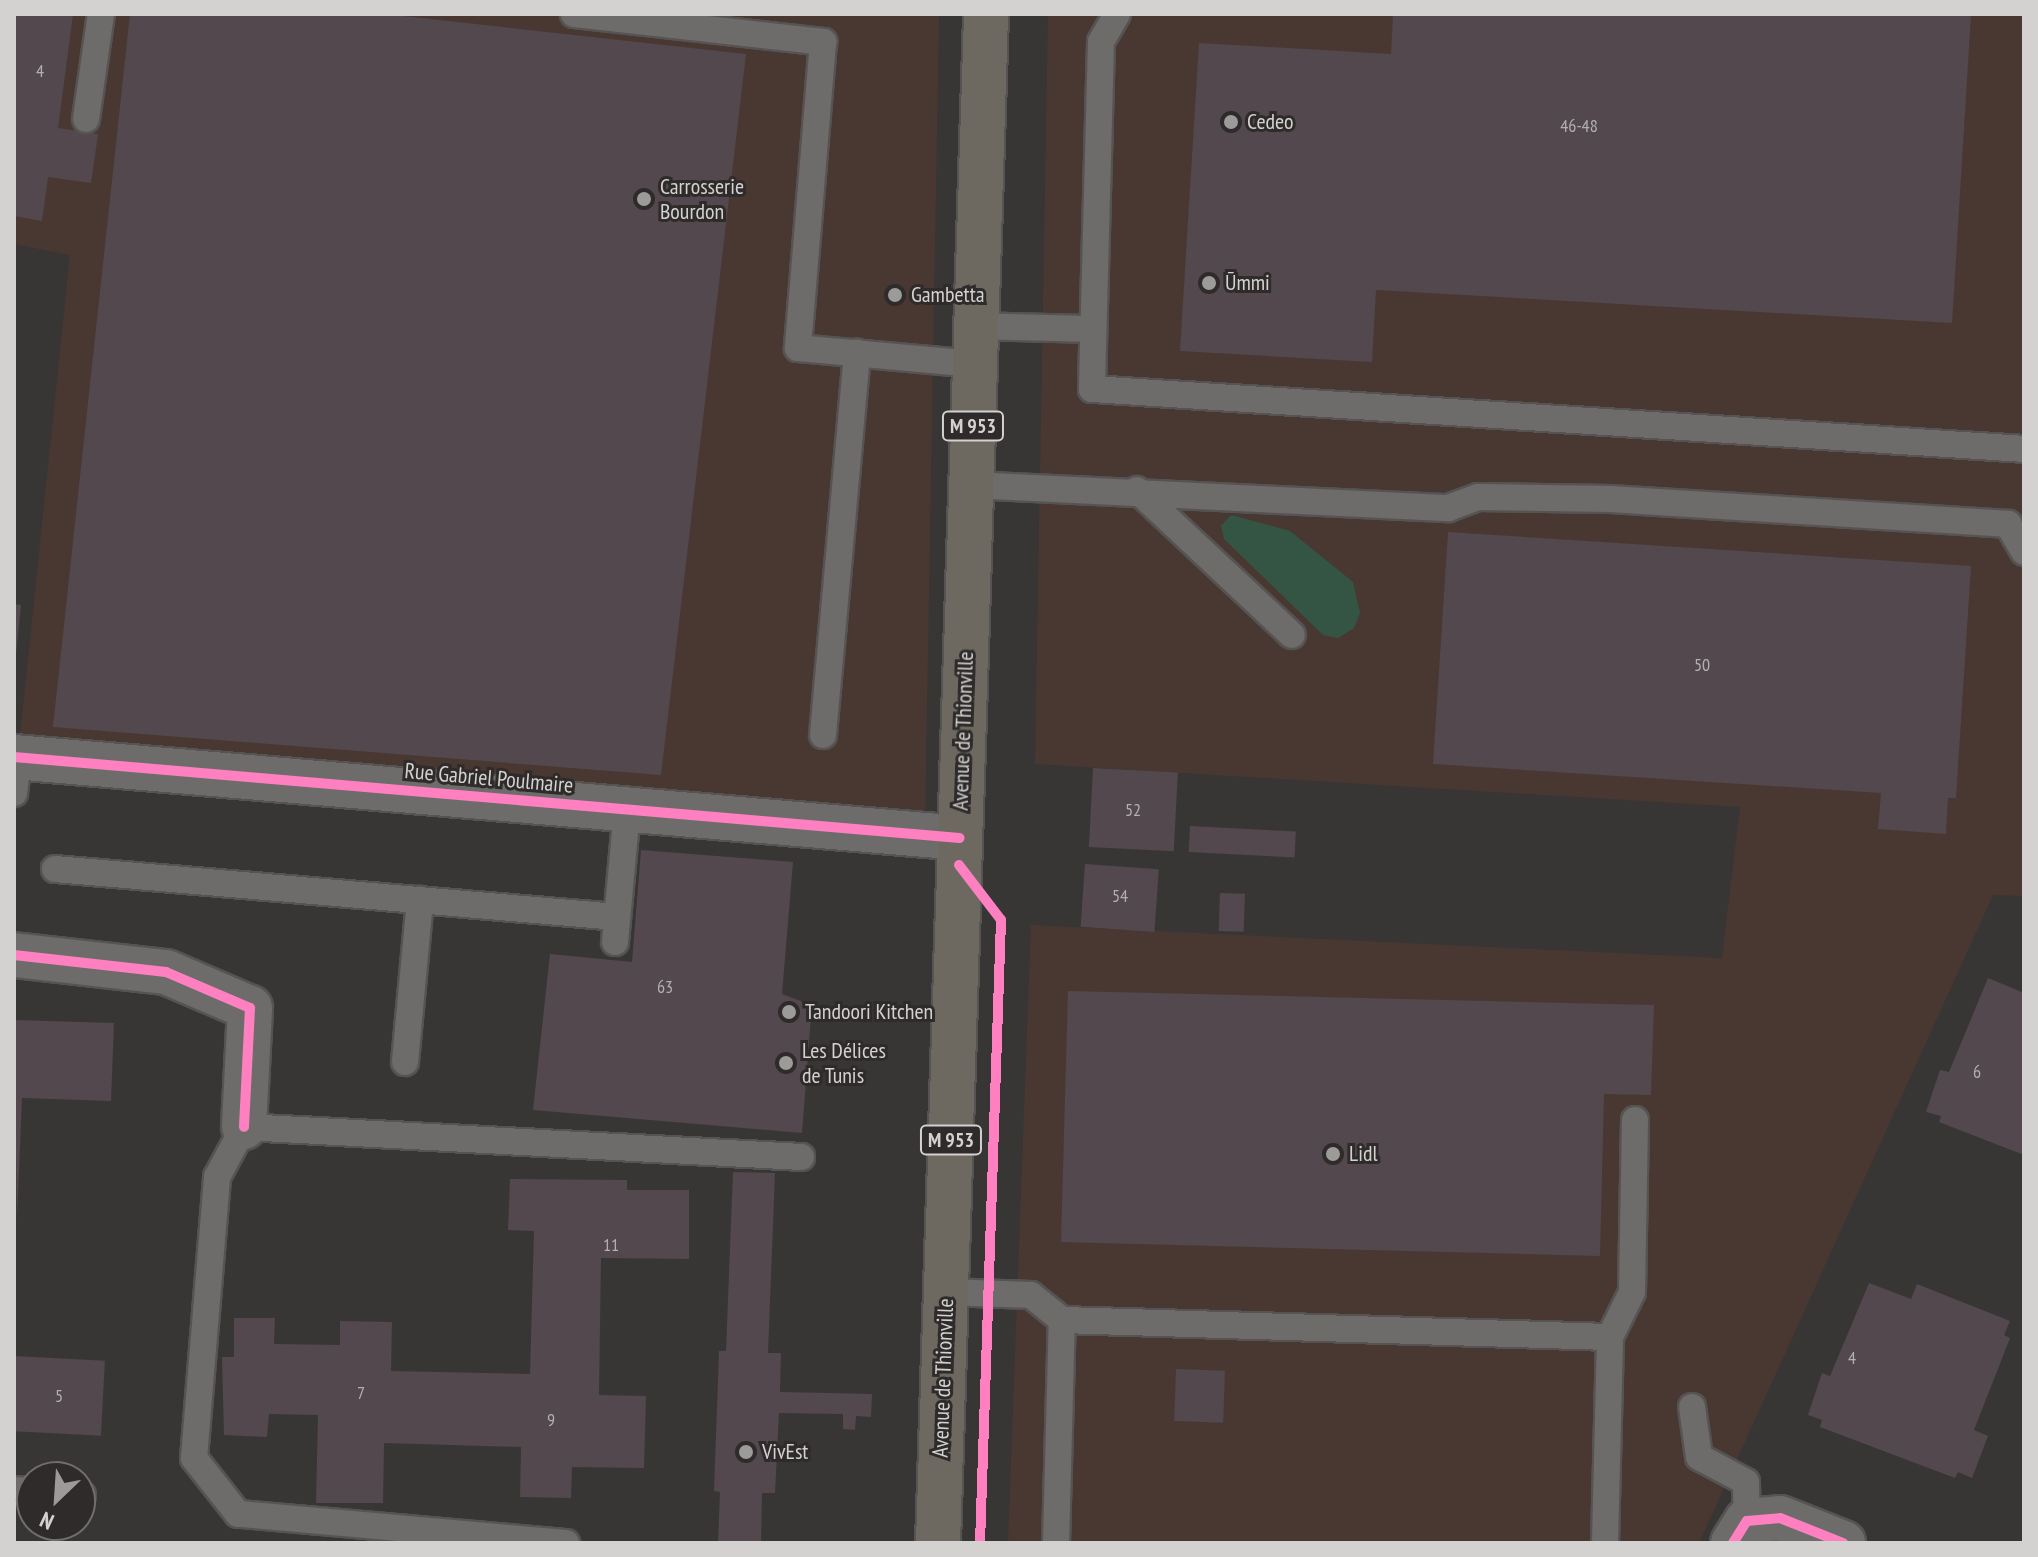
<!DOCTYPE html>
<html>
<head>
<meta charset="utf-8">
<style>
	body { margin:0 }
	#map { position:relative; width:2038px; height:1557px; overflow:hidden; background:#373635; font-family:"PT Sans Narrow",sans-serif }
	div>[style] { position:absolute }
	.industrial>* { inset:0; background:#493832 }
	.green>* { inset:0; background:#345544 }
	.building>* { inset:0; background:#53484d; transform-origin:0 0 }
	.roads { filter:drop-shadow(2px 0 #555453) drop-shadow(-2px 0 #555453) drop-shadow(0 2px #555453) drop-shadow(0 -2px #555453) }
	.lane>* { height:26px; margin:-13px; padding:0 13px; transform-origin:13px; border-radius:13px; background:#6d6c6b }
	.street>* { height:44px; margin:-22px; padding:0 22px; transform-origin:22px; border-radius:22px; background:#6d6c6b }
	.primary>* { height:44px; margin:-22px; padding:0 22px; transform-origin:22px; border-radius:22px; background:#6d6960 }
	.cycleway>* { height:10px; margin:-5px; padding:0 5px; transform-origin:5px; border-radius:5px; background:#ff80c0 }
	.dots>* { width:22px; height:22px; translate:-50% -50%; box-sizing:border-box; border:4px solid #2e2b2a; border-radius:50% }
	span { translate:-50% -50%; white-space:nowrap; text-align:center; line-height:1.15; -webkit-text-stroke:6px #2e2b2a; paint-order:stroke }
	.number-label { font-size:18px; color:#b3b0b0 }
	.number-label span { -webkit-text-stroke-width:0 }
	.shield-label span { padding:2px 6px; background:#2e2b2a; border:2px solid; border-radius:6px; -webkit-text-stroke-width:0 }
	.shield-label { font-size:20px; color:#d3d2d1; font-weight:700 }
	.poi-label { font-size:22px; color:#d3d2d1 }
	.left { translate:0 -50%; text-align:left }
	.street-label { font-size:22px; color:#d3d2d1 }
	.frame { position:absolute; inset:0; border:16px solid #d3d2d1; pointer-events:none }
	.north { position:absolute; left:16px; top:1461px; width:80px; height:80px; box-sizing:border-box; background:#2e2b2a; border:2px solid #706e6d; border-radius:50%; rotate:205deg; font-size:22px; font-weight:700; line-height:32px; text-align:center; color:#d3d2d1 }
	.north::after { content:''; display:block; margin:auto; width:28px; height:36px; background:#9c9b9a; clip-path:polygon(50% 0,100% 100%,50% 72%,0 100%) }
</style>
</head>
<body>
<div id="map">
	<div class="industrial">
		<div style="clip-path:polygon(14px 14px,939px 14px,925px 823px,20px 736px,70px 255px,14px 244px)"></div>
		<div style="clip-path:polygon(1048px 14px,2024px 14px,2024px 896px,1993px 895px,1699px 1543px,1008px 1543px,1031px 925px,1722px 958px,1740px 807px,1035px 764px)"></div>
	</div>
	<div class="green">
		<div style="clip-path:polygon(1231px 515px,1290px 531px,1353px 582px,1360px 613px,1354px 628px,1338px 638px,1323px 635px,1224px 539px,1221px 526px)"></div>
	</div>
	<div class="building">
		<div style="clip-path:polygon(14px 14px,73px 14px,58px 128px,98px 134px,91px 183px,48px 177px,42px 221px,14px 216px)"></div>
		<div style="clip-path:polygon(130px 14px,385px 14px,746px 54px,661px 775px,53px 727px)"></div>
		<div style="clip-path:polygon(1393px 14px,1971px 15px,1952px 323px,1376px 290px,1372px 362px,1180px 351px,1199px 43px,1391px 54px)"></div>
		<div style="clip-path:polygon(1448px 532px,1971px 566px,1956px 798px,1948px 798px,1946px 834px,1878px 829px,1881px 793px,1433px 764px)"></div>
		<div style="clip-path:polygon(14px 604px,21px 605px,16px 654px,14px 654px)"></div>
		<div style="left:1093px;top:768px;width:85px;height:79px;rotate:3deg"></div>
		<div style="left:1190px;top:826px;width:106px;height:26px;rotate:3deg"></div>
		<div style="clip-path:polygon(641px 850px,793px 862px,782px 994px,801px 1001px,811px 1016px,802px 1133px,533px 1110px,550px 954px,632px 962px)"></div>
		<div style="left:1085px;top:864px;width:74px;height:63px;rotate:4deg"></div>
		<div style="left:1220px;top:893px;width:25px;height:38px;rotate:2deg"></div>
		<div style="clip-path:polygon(1988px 978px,2024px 993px,2024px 1155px,1939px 1122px,1941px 1116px,1926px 1112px,1940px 1070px,1949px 1072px)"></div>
		<div style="clip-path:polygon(1068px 991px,1654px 1005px,1651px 1095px,1604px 1094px,1600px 1256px,1061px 1242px)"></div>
		<div style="clip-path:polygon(14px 1020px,114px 1023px,111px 1101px,22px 1098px,17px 1220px)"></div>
		<div style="clip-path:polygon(733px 1172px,775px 1173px,768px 1353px,781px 1353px,780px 1392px,872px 1394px,871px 1417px,856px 1416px,855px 1430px,843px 1429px,843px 1414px,779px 1413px,775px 1493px,762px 1493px,761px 1543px,718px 1543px,720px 1492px,714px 1491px,719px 1351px,726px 1351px)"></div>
		<div style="clip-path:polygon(510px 1179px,627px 1180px,627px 1190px,689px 1190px,689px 1259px,601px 1258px,599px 1395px,646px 1396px,644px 1468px,572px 1467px,571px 1498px,520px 1497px,521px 1447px,384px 1443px,383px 1503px,316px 1503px,318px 1415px,269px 1414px,267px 1437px,224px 1435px,222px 1357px,234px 1357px,234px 1318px,275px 1318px,274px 1344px,340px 1345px,340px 1321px,392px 1322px,391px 1371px,530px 1374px,534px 1231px,508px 1230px)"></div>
		<div style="clip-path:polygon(1869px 1283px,1911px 1299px,1917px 1284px,2010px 1321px,2004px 1335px,2010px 1338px,1974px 1430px,1988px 1436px,1972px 1478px,1958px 1472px,1955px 1478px,1820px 1427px,1822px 1420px,1808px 1415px,1822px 1373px,1830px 1376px)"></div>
		<div style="left:14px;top:1356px;width:91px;height:75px;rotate:3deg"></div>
		<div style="left:1176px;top:1369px;width:49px;height:52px;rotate:2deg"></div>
	</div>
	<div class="roads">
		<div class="lane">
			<div style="left:574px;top:14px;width:251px;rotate:6.4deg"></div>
			<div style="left:823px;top:42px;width:307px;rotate:94.7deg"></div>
			<div style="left:798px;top:348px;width:178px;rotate:5.2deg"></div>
			<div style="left:1117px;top:14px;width:32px;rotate:120deg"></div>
			<div style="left:1101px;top:42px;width:347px;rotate:91.5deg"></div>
			<div style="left:1092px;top:389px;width:934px;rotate:3.68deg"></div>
			<div style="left:86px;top:119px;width:106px;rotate:-81.9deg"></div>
			<div style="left:976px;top:326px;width:116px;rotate:1.5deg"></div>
			<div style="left:971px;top:485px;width:478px;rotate:2.8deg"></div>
			<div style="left:1448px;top:508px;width:32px;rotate:-20deg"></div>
			<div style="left:1478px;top:497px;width:133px;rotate:0.9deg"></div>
			<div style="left:1611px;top:499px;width:398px;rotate:3.6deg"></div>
			<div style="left:2008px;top:524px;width:32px;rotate:60deg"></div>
			<div style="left:1137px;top:490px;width:212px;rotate:43.1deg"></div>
			<div style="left:823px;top:735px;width:384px;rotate:-84.9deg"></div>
			<div style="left:14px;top:793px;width:35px;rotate:-83deg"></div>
			<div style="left:55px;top:869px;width:564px;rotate:4.88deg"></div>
			<div style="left:615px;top:942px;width:133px;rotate:-84.8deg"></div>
			<div style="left:405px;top:1062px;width:163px;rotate:-84.7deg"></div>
			<div style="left:946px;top:1292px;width:85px;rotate:2deg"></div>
			<div style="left:1031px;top:1295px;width:40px;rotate:39deg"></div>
			<div style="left:1692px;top:1407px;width:50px;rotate:82deg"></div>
			<div style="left:1699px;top:1457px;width:53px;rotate:28deg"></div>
			<div style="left:1746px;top:1482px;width:39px;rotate:89deg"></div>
			<div style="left:14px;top:1490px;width:18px;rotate:3deg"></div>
			<div style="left:80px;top:1495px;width:2px"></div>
			<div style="left:566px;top:1543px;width:329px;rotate:-174.9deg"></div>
			<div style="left:238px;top:1514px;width:71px;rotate:-128.2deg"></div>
			<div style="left:194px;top:1458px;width:282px;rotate:-85.3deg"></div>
			<div style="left:217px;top:1177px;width:57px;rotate:-61.6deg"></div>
			<div style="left:244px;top:1127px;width:558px;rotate:3.08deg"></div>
			<div style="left:1056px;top:1543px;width:223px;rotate:-88.5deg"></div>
			<div style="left:1062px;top:1320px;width:548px;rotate:1.78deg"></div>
			<div style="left:1605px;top:1543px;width:206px;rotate:-88.6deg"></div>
			<div style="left:1610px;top:1337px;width:50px;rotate:-63.9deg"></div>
			<div style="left:1632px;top:1292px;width:172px;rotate:-89deg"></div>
		</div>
		<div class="street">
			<div style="left:14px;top:757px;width:949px;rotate:4.89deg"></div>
			<div style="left:14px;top:955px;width:153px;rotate:6.4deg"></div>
			<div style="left:166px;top:972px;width:91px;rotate:23.2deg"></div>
			<div style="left:250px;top:1008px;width:119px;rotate:92.9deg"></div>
			<div style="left:1733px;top:1543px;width:26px;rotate:-58deg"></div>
			<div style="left:1747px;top:1521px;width:33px;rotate:-5deg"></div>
			<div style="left:1780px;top:1518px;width:68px;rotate:21.6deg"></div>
		</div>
		<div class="primary">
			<div style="left:938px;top:1543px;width:1530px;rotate:-88.2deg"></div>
		</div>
	</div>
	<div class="cycleway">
		<div style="left:14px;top:757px;width:949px;rotate:4.89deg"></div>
		<div style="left:959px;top:865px;width:69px;rotate:52.6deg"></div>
		<div style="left:1001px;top:920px;width:623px;rotate:91.93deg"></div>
		<div style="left:14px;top:955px;width:153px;rotate:6.4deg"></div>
		<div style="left:166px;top:972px;width:91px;rotate:23.2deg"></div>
		<div style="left:250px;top:1008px;width:119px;rotate:92.9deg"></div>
		<div style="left:1733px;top:1543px;width:26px;rotate:-58deg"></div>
		<div style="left:1747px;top:1521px;width:33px;rotate:-5deg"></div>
		<div style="left:1780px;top:1518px;width:68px;rotate:21.6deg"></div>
	</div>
	<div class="dots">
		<div style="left:1231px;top:122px;background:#9c9b9a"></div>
		<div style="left:644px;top:199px;background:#9c9b9a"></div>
		<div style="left:1209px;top:283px;background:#9c9b9a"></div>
		<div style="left:895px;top:295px;background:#9c9b9a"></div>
		<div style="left:789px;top:1012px;background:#9c9b9a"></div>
		<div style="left:786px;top:1063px;background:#9c9b9a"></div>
		<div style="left:1333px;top:1154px;background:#9c9b9a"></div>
		<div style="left:746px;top:1452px;background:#9c9b9a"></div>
	</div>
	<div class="number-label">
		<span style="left:40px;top:71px">4</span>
		<span style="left:1579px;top:126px">46-48</span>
		<span style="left:1702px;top:665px">50</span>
		<span style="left:1133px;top:810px">52</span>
		<span style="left:1120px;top:896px">54</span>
		<span style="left:665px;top:987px">63</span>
		<span style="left:1977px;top:1072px">6</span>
		<span style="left:611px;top:1245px">11</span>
		<span style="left:1852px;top:1358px">4</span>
		<span style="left:361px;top:1393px">7</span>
		<span style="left:59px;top:1396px">5</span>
		<span style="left:551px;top:1420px">9</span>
	</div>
	<div class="shield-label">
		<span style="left:973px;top:426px">M 953</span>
		<span style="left:951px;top:1140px">M 953</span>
	</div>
	<div class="poi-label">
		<span class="left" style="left:1247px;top:122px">Cedeo</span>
		<span class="left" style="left:660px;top:199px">Carrosserie<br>Bourdon</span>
		<span class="left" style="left:1225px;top:283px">Ūmmi</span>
		<span class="left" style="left:911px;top:295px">Gambetta</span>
		<span class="left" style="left:805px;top:1012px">Tandoori Kitchen</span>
		<span class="left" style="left:802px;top:1063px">Les Délices<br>de Tunis</span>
		<span class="left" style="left:1349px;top:1154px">Lidl</span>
		<span class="left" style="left:762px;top:1452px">VivEst</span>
	</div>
	<div class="street-label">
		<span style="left:963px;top:731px;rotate:-88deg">Avenue de Thionville</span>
		<span style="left:489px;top:778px;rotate:5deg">Rue Gabriel Poulmaire</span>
		<span style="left:943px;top:1378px;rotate:-88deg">Avenue de Thionville</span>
	</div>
	<div class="frame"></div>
	<div class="north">N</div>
</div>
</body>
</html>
